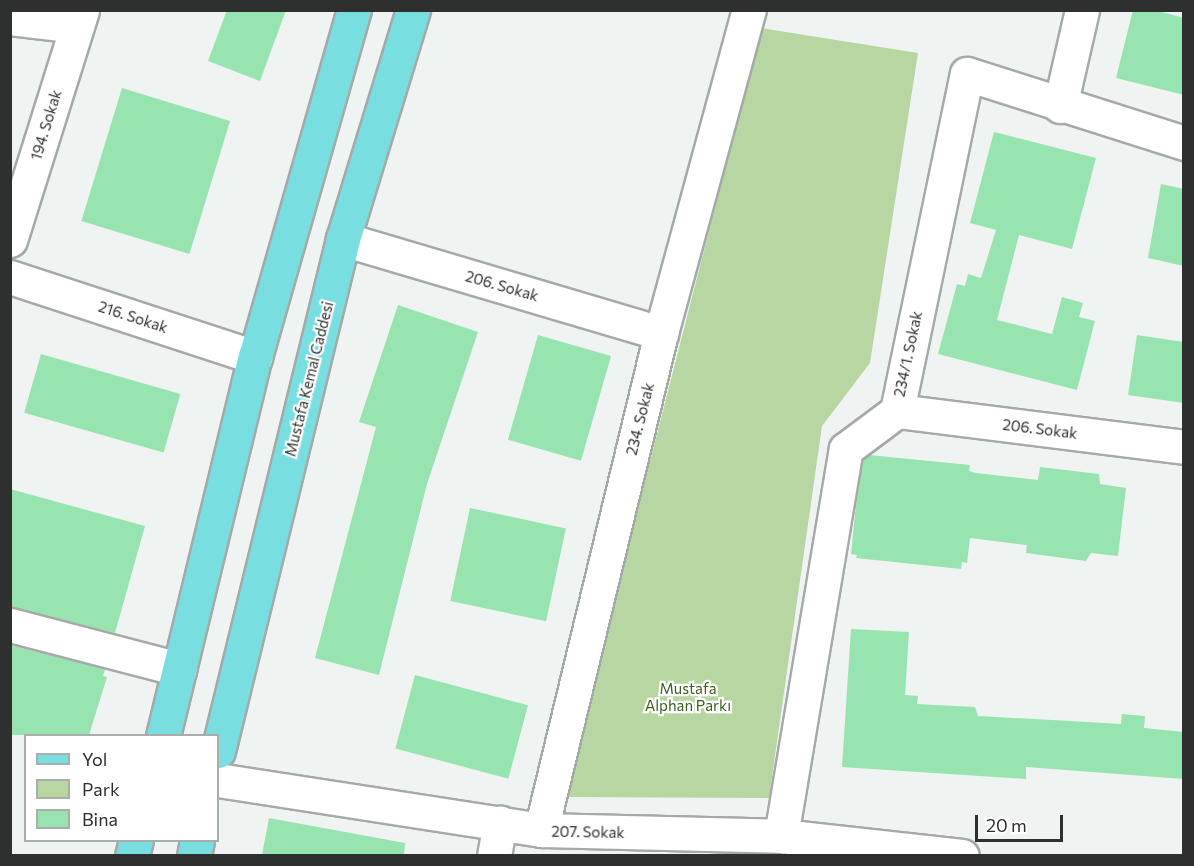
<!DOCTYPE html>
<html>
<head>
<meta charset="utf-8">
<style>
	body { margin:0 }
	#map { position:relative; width:1194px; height:866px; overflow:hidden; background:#eff3f2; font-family:Commissioner,sans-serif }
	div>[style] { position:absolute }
	.green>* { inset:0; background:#b7d6a2 }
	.building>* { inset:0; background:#97e4b1; transform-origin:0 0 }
	.roads { filter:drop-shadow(2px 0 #a5a9a7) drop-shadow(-2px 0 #a5a9a7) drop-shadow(0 2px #a5a9a7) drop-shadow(0 -2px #a5a9a7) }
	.minor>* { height:33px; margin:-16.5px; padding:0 16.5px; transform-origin:16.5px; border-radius:16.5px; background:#fff }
	.major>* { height:33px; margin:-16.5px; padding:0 16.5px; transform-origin:16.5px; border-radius:16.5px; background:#78dee0 }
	span { translate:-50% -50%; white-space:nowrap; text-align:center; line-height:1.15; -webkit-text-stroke:4.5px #fff; paint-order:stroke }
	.street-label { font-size:15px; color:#2e2f2f }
	.park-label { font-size:15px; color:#3a5f18 }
	.frame { position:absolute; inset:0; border:12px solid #2e2f2f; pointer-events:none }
	.legend { position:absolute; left:24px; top:734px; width:195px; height:108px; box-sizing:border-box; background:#fff; border:2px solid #abacac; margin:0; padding:8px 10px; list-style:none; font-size:18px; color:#2e2f2f }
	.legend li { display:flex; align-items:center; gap:12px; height:30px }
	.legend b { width:30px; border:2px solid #abacac }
	.scale { position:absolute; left:975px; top:815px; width:88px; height:27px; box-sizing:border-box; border:3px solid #2e2f2f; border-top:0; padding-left:8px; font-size:18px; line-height:21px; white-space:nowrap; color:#2e2f2f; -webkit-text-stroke:4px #fff; paint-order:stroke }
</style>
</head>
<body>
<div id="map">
	<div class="green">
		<div style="clip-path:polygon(761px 28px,918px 53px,870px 363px,822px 426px,769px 798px,564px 797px)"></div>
	</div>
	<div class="building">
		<div style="clip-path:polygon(227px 10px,286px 10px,260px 81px,208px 61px)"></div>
		<div style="clip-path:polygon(1133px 10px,1154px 10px,1184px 18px,1184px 95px,1116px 78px)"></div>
		<div style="left:122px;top:88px;width:113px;height:139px;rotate:17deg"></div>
		<div style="clip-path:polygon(994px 132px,1096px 158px,1072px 249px,1019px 235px,997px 320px,1052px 334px,1062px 297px,1083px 303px,1079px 317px,1095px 321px,1077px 390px,938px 354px,957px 284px,965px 286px,968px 274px,981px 278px,996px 230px,970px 223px)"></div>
		<div style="clip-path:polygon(1161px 184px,1184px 189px,1184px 266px,1148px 258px)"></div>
		<div style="clip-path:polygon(398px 305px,478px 332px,427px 484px,379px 675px,315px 658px,376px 427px,359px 422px)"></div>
		<div style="left:538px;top:335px;width:76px;height:109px;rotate:16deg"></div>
		<div style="clip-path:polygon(1137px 335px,1184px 342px,1184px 403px,1128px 395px)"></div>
		<div style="left:41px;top:354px;width:145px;height:61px;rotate:16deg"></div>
		<div style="clip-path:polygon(869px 455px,970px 465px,969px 471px,976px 473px,1038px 480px,1040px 467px,1099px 474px,1100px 484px,1126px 488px,1118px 556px,1091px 553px,1086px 561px,1026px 553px,1027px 545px,970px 538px,967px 563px,962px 562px,961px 569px,856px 558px,857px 555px,851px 554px,856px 505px,863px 460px)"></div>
		<div style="clip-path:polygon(10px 489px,145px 526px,115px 633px,10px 607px)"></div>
		<div style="left:470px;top:508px;width:98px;height:95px;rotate:12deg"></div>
		<div style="clip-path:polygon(851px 629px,909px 632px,905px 695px,918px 696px,917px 704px,975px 707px,978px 716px,1070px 721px,1121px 724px,1122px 714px,1145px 716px,1144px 728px,1184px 732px,1184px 779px,1026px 767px,1026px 779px,842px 767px)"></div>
		<div style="clip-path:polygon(10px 645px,105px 669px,103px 676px,107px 677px,89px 735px,10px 735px)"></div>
		<div style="left:415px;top:675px;width:117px;height:76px;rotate:15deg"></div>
		<div style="clip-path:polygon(269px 818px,405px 843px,404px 855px,262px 855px)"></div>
	</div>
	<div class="roads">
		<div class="minor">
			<div style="left:10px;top:18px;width:66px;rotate:6.9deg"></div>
			<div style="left:1060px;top:106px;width:98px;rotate:-77.1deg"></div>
			<div style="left:343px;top:239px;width:332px;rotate:16.5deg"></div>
			<div style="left:10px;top:240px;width:241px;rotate:-72.6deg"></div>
			<div style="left:10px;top:277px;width:258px;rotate:18.1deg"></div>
			<div style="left:897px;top:411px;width:289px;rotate:7.1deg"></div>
			<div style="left:10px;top:625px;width:175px;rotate:14.6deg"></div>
			<div style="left:218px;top:780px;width:327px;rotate:8.8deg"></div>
			<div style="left:541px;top:830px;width:240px;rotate:1.4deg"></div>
			<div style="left:781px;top:836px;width:182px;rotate:6.3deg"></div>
			<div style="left:541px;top:830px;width:511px;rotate:-76.43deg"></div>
			<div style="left:661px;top:333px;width:335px;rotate:-74.8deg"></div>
			<div style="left:781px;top:836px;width:392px;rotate:-80.5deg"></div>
			<div style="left:846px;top:449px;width:64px;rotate:-36.7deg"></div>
			<div style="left:897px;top:411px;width:344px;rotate:-78.3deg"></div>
			<div style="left:967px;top:74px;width:228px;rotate:17.6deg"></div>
			<div style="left:494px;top:856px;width:34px;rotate:-80deg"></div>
		</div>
		<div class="major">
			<div style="left:163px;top:736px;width:390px;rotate:-76.4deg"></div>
			<div style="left:255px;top:357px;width:361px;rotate:-74.1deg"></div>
			<div style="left:218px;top:751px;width:527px;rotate:-76.28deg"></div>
			<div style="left:343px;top:239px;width:239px;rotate:-73deg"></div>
			<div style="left:132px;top:856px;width:16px;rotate:-76deg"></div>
			<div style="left:194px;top:856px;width:16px;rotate:-79deg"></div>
		</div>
	</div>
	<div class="street-label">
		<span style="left:46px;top:125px;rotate:-73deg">194. Sokak</span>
		<span style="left:502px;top:286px;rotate:16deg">206. Sokak</span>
		<span style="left:133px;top:317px;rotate:18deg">216. Sokak</span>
		<span style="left:908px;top:354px;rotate:-78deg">234/1. Sokak</span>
		<span style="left:309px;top:379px;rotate:-76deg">Mustafa Kemal Caddesi</span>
		<span style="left:640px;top:419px;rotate:-76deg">234. Sokak</span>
		<span style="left:1040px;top:429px;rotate:7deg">206. Sokak</span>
		<span style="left:588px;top:832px;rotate:1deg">207. Sokak</span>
	</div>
	<div class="park-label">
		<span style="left:688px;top:697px">Mustafa<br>Alphan Parkı</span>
	</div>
	<div class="frame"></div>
	<ul class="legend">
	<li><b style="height:8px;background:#78dee0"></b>Yol</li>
	<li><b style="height:16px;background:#b7d6a2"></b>Park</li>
	<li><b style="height:16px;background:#97e4b1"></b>Bina</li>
	</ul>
	<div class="scale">20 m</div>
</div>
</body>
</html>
